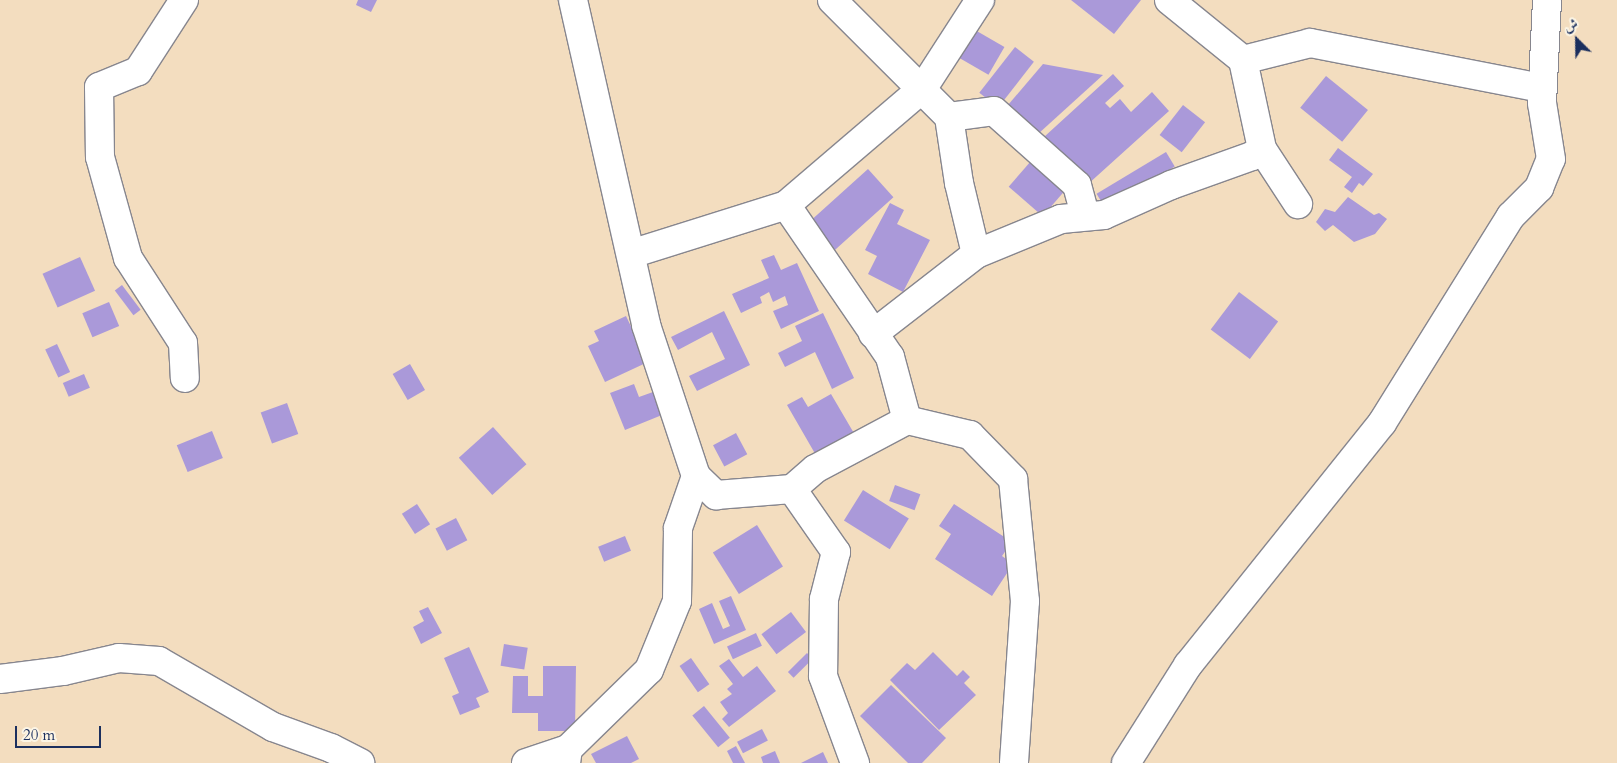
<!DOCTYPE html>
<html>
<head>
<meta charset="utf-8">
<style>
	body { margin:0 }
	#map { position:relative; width:1617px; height:763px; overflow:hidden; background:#f3ddbf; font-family:Cardo,Amiri,serif }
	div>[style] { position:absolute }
	.building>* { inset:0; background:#aa99d9; transform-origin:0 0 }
	.roads { filter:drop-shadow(1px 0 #87868e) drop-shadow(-1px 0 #87868e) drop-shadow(0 1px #87868e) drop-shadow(0 -1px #87868e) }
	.minor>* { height:28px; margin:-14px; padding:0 14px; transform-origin:14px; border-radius:14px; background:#fff }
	span { translate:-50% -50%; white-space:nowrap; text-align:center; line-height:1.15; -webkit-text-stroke:4px #fcf5e5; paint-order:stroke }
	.north { position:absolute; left:1552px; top:15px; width:50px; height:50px; -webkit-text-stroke:4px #fcf5e5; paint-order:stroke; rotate:337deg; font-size:14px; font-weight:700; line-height:20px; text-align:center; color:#1b2f5e }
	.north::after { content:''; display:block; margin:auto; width:18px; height:22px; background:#1b2f5e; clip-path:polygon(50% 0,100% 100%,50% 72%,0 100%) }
	.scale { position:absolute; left:15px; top:726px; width:86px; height:22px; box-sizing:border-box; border:2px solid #1b2f5e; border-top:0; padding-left:6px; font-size:15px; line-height:18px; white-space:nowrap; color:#1b2f5e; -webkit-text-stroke:4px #fcf5e5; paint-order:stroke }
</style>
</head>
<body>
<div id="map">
	<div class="building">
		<div style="clip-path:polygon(358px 0,377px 0,371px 12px,356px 5px)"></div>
		<div style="clip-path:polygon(1071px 0,1141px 0,1114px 34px)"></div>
		<div style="left:975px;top:30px;width:34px;height:32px;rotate:30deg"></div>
		<div style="left:1015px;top:47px;width:24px;height:58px;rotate:38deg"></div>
		<div style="clip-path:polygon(1043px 64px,1103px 75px,1038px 134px,1008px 105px)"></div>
		<div style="clip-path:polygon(1113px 74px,1124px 86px,1105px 103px,1110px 108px,1120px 99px,1131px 112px,1152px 92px,1169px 111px,1087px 185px,1044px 137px)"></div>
		<div style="left:1326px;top:76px;width:54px;height:41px;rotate:39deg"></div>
		<div style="left:1183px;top:105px;width:28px;height:38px;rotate:38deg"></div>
		<div style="clip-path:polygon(1338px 148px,1373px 174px,1363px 186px,1359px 183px,1352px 193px,1344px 187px,1352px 177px,1329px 160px)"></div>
		<div style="left:1166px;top:152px;width:17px;height:81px;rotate:59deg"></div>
		<div style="left:1031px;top:161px;width:45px;height:34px;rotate:41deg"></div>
		<div style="left:868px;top:169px;width:38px;height:81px;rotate:48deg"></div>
		<div style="clip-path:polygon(1348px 197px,1374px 215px,1379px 213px,1387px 219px,1375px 234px,1354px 242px,1333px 225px,1325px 231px,1316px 222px,1325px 209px,1335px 212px)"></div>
		<div style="clip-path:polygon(890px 203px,904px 210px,897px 224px,930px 240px,903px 292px,868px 274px,877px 256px,865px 250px)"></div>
		<div style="clip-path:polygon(774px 255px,781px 270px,797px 263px,819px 311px,781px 329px,773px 311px,788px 305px,785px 296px,773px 302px,769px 292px,760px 297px,762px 303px,741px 313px,732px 294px,769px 278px,761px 260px)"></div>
		<div style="left:80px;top:257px;width:37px;height:41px;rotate:66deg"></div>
		<div style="left:122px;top:285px;width:31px;height:9px;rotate:53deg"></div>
		<div style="left:1239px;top:292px;width:49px;height:47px;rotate:37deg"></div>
		<div style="left:109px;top:302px;width:26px;height:29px;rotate:67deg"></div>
		<div style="clip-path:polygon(724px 311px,750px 365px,697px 391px,689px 376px,725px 359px,712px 332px,678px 350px,671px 337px)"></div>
		<div style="clip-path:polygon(823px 313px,854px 378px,832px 389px,815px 352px,785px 367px,778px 353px,802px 341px,795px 326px)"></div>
		<div style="clip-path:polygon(626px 316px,648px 362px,605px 382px,588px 346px,599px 341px,594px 331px)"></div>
		<div style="left:57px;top:344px;width:31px;height:13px;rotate:65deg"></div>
		<div style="left:410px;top:364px;width:30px;height:20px;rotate:60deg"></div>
		<div style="left:84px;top:374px;width:15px;height:23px;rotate:67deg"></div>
		<div style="clip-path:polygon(634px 384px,639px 397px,653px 392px,662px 415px,625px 430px,610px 393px)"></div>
		<div style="clip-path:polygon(831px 394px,855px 435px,817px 457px,787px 405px,802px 397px,808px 407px)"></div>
		<div style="left:287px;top:403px;width:33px;height:28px;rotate:70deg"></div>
		<div style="left:493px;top:427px;width:50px;height:46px;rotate:48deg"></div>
		<div style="left:212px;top:431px;width:29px;height:38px;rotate:68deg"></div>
		<div style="left:736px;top:433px;width:24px;height:26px;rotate:62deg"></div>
		<div style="left:895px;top:485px;width:27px;height:17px;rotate:20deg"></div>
		<div style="left:863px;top:490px;width:54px;height:36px;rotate:32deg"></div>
		<div style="left:417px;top:504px;width:24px;height:18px;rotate:57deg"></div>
		<div style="clip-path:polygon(954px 504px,1012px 542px,1002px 556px,1013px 564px,992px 596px,935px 559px,951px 534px,939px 526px)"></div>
		<div style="left:456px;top:518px;width:25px;height:23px;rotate:63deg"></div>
		<div style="left:757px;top:525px;width:49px;height:52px;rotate:58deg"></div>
		<div style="left:625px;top:536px;width:16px;height:29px;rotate:68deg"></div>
		<div style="clip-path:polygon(731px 596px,746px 630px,714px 644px,699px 609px,712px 603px,723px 629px,730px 626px,719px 601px)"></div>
		<div style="clip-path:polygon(428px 607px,442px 633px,421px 644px,413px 627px,424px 621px,419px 611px)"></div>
		<div style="left:791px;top:612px;width:25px;height:37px;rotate:53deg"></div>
		<div style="left:756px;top:633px;width:14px;height:32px;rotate:65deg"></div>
		<div style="left:504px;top:644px;width:24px;height:22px;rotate:9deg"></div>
		<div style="clip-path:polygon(469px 647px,489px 692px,476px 698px,480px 707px,460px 715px,452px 696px,459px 693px,444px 658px)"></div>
		<div style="clip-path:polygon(933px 652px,957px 676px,963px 670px,970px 677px,964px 683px,976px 695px,939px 730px,890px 680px,907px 663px,915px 670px)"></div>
		<div style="left:807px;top:653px;width:8px;height:27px;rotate:45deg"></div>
		<div style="left:691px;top:658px;width:32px;height:14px;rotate:55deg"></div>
		<div style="clip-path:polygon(729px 659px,743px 677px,757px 666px,776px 691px,729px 727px,722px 719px,728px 713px,720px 702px,732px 694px,727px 689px,733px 684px,719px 666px)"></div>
		<div style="clip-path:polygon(543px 666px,576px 666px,575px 731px,538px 731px,538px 713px,512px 713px,513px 676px,528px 676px,528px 696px,543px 696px)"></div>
		<div style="clip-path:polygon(891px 685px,946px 738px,922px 763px,908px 763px,860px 716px)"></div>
		<div style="left:704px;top:706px;width:41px;height:15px;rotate:51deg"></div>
		<div style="left:762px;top:729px;width:13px;height:28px;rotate:63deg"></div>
		<div style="clip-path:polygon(627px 736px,639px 759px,631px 763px,596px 763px,591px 754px)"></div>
		<div style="clip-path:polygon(736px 746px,745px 763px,733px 763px,727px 751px)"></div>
		<div style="clip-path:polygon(775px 751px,780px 763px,763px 763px,761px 757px)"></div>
		<div style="clip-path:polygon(823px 752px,828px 763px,801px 763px)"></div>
	</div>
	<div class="roads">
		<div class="minor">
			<div style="left:184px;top:0;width:85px;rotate:122.9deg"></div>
			<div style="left:138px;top:71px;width:42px;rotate:157.7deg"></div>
			<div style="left:99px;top:87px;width:70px;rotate:89.2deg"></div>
			<div style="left:100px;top:157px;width:105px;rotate:74.5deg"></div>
			<div style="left:128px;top:258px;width:101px;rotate:57.1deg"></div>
			<div style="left:183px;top:343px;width:35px;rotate:87deg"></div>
			<div style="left:573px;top:0;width:333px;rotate:77.3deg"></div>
			<div style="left:646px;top:325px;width:159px;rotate:71.7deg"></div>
			<div style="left:696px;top:476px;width:28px;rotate:44deg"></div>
			<div style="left:716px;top:495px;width:76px;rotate:-4.5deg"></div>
			<div style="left:792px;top:489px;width:30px;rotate:-41deg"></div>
			<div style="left:815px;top:469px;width:104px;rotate:-28deg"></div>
			<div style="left:907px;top:420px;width:65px;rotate:13.4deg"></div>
			<div style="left:970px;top:435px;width:62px;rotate:45.7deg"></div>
			<div style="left:1013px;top:479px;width:123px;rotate:84.4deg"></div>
			<div style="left:1025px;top:601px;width:162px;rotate:93.9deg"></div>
			<div style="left:832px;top:0;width:165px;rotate:45deg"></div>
			<div style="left:949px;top:117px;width:67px;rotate:81.4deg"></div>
			<div style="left:959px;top:183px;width:73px;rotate:76.5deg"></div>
			<div style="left:1169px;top:0;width:95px;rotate:39deg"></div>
			<div style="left:1243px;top:60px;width:91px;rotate:77.9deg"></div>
			<div style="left:1243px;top:60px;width:69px;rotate:-14.2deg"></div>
			<div style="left:1310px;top:43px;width:236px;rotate:11deg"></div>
			<div style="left:949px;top:117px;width:45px;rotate:-7.6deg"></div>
			<div style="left:994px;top:111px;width:111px;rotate:41.7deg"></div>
			<div style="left:1077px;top:185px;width:31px;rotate:75deg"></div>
			<div style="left:786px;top:205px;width:184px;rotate:55.6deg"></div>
			<div style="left:890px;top:357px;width:65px;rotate:74.9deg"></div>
			<div style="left:631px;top:254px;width:163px;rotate:-17.5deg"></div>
			<div style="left:786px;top:205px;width:180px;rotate:-40.5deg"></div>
			<div style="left:923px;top:88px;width:105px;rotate:-57.1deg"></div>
			<div style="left:873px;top:334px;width:130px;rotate:-37.8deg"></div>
			<div style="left:976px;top:254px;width:92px;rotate:-22.4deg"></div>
			<div style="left:1061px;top:219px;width:43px;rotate:-5.3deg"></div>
			<div style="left:1104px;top:215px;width:73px;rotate:-24.1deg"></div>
			<div style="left:1171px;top:185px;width:86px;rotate:-19.7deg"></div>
			<div style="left:1252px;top:156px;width:12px;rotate:-35deg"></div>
			<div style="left:1262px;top:149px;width:66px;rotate:56.8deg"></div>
			<div style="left:792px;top:489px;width:77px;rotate:55.1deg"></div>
			<div style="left:836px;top:552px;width:49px;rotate:104.3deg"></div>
			<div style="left:824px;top:599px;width:77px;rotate:90.7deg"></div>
			<div style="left:823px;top:676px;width:93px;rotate:69.8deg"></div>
			<div style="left:0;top:679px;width:64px;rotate:-7.2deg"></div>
			<div style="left:63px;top:671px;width:57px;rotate:-13.1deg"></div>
			<div style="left:119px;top:658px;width:40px;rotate:4.3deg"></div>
			<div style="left:159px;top:661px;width:132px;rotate:30.1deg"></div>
			<div style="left:273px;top:727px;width:62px;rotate:19.9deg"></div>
			<div style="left:331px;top:748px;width:33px;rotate:27deg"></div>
			<div style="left:526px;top:763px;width:44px;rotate:-18.4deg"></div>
			<div style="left:566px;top:763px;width:14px;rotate:-82deg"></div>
			<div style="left:568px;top:749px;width:113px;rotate:-44.3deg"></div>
			<div style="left:649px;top:670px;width:74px;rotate:-67.9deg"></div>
			<div style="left:677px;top:601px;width:73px;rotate:-89.2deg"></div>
			<div style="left:678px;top:528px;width:55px;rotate:-70.9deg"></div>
			<div style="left:1126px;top:763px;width:116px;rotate:-57.7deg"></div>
			<div style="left:1188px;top:665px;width:310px;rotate:-51.3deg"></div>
			<div style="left:1382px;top:423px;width:244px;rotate:-58.1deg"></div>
			<div style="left:1511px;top:216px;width:40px;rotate:-45deg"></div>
			<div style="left:1539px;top:188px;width:31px;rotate:-68deg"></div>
			<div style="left:1551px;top:159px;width:57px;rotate:-99.1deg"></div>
			<div style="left:1542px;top:103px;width:103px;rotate:-87.2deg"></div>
		</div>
	</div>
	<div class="north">ش</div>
	<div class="scale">20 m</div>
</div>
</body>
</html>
